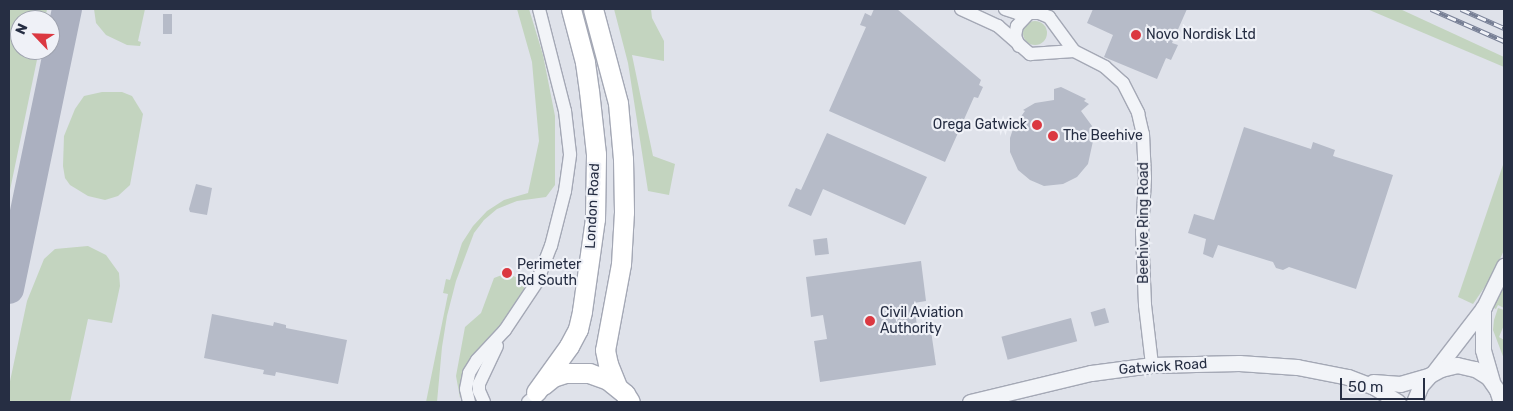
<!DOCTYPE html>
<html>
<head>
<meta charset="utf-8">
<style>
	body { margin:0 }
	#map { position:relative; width:1513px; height:411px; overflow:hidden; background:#dfe2ea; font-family:Rubik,sans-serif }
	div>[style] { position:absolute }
	.green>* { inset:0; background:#c3d4bf }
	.round { border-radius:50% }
	.taxiway>* { height:30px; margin:-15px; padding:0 15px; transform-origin:15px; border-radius:15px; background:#abb0c0 }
	.building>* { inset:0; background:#b6bbc8; transform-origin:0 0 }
	.roads { filter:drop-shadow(1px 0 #a4a8b5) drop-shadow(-1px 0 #a4a8b5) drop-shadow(0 1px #a4a8b5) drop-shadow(0 -1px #a4a8b5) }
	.minor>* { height:12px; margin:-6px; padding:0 6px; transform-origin:6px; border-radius:6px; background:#f2f4f8 }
	.tertiary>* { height:15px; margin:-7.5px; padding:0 7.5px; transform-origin:7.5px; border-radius:7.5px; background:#f2f4f8 }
	.primary>* { height:19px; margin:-9.5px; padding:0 9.5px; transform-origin:9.5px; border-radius:9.5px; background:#fff }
	.rail>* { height:5px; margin-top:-2.5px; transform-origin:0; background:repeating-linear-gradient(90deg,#eff1f7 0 9px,#777f95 0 18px); box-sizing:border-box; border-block:1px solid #777f95 }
	.dots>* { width:14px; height:14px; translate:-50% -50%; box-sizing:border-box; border:2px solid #eff1f7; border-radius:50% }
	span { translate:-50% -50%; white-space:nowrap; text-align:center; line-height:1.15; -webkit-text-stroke:4.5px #eff1f7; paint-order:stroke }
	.poi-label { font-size:14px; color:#262e43 }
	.left { translate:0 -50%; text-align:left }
	.right { translate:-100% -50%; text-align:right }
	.street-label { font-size:14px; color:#262e43 }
	.frame { position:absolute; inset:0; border:10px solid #262e43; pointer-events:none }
	.north { position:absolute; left:10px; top:10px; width:50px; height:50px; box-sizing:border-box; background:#eff1f7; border:1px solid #9fa3af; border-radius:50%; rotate:294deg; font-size:14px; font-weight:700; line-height:20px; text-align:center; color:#262e43 }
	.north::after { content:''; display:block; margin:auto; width:18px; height:22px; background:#db3841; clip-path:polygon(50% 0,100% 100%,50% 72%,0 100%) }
	.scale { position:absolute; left:1340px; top:378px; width:85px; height:22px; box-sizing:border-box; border:2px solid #262e43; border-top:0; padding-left:6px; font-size:15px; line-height:18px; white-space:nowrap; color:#262e43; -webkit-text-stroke:4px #eff1f7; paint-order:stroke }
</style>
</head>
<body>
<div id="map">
	<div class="green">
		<div style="clip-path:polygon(9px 9px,47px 9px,45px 20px,20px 20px,20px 50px,39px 50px,9px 195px)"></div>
		<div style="clip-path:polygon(94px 9px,145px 9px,138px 41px,141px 42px,140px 46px,127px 45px,106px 35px,96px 23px)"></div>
		<div style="clip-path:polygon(517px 9px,529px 9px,543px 55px,555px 116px,555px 185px,546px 197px,517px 201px,497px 209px,484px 220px,474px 233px,456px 281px,447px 316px,442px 347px,437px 402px,426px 402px,448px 294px,443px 293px,446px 279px,450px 280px,462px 243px,473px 226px,487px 211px,504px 200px,528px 193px,539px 141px,532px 62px)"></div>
		<div style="clip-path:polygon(614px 9px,651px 9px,652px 18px,664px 41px,664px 61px,632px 55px,653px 156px,675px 164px,669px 195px,648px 191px,628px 63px)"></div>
		<div style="clip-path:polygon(1367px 9px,1400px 9px,1504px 57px,1504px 67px)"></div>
		<div class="round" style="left:1023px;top:21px;width:24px;height:24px"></div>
		<div style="clip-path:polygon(102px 92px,122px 92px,132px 96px,143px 114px,130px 185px,118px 196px,105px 200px,88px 196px,70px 185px,65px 178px,63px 166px,64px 136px,75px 109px,84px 96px)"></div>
		<div style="clip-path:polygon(1504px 162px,1504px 250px,1493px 275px,1473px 304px,1458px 297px)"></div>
		<div style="clip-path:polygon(88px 246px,106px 255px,119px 273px,120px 286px,112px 323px,88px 319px,70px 402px,9px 402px,9px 386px,27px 301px,44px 259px,55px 249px)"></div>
		<div style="clip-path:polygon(507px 273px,524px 281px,524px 289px,496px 332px,466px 365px,461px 377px,460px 398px,456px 376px,465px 327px,481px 313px,494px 278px)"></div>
		<div style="clip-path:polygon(1504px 281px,1504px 308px,1498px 305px,1496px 309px,1492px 307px)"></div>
		<div style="clip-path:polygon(1498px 308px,1504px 310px,1504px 325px,1499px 337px,1504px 340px,1504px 359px,1493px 330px,1494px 320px)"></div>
	</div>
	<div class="taxiway">
		<div style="left:9px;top:289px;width:286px;rotate:-78.3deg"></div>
	</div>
	<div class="building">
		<div style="clip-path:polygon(874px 9px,897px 9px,981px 80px,979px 85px,983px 87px,978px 98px,974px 97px,945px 162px,829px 111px,866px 27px,860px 25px,865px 13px,871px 16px)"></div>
		<div style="clip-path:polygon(1093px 9px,1187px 9px,1172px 43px,1178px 45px,1171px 60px,1166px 58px,1157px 79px,1104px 57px,1113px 35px,1087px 23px)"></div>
		<div style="left:163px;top:14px;width:9px;height:20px"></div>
		<div style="clip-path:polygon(1061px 87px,1086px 99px,1084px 101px,1089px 104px,1081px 111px,1092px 126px,1096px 141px,1093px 141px,1088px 164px,1077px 177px,1063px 184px,1044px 186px,1030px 180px,1018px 170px,1010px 152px,1010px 138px,1014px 126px,1025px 111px,1023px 110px,1035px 103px,1054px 100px,1054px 89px)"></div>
		<div style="clip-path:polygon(1244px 127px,1311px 149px,1313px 142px,1335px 150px,1333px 156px,1393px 175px,1356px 289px,1289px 267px,1283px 270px,1276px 268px,1273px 262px,1218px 245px,1213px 258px,1203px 254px,1206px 239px,1188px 233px,1194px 214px,1214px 220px)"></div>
		<div style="clip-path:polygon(827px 133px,927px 177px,905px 225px,823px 189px,811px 216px,788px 206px,796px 188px,801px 190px)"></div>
		<div style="clip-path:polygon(196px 184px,212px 188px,207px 215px,190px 212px,189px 209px)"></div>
		<div style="left:827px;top:238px;width:16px;height:14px;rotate:83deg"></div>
		<div style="clip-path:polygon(921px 261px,926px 301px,914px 303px,917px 326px,930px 324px,936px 365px,820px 382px,814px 341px,827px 339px,823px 315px,811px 317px,806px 277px)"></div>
		<div style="left:1105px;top:308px;width:15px;height:15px;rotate:74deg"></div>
		<div style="clip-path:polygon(212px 314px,273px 326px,274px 322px,286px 325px,286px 328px,347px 340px,338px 384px,276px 372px,275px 376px,263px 374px,264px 370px,204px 358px)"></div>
		<div style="left:1071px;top:318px;width:24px;height:72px;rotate:75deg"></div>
	</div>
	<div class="roads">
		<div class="minor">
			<div style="left:961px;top:9px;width:41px;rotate:24.7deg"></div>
			<div style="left:998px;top:26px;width:43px;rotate:41.2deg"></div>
			<div style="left:1030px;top:54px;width:44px;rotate:-3.9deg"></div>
			<div style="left:1005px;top:9px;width:13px;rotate:18deg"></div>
			<div style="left:1017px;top:13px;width:22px"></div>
			<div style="left:1039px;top:13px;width:11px;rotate:22deg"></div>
			<div style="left:1049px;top:17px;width:42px;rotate:53.7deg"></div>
			<div style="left:1074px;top:51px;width:35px;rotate:27deg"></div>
			<div style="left:1105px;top:67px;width:24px;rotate:42deg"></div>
			<div style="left:1123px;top:83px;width:34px;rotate:63deg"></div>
			<div style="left:1138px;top:113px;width:22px;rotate:77deg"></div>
			<div style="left:1143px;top:134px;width:44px;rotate:87.4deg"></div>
			<div style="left:1145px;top:178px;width:55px;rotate:93.1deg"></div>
			<div style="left:1142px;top:233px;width:72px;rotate:87.6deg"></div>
			<div style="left:1145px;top:305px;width:60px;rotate:83.3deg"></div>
			<div style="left:1019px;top:46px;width:11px;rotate:-112deg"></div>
			<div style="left:1015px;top:36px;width:10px;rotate:-79deg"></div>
			<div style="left:1017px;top:26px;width:16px;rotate:-47deg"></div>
			<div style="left:469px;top:402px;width:13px;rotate:-103deg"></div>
			<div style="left:466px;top:389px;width:16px;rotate:-79deg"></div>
			<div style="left:469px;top:373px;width:15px;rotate:-58deg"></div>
			<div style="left:477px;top:360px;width:41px;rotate:-47deg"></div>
			<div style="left:505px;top:330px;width:58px;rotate:-56.3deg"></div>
			<div style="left:537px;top:282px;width:39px;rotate:-69deg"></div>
			<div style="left:551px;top:246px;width:57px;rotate:-75.7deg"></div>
			<div style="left:565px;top:191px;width:37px;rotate:-82deg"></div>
			<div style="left:570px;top:154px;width:43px;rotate:-96.6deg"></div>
			<div style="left:565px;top:111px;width:105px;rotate:-104.3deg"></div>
			<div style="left:484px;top:402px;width:12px;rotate:-114deg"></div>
			<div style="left:479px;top:391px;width:7px;rotate:-90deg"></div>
			<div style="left:479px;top:384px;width:42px;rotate:-64.7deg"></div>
			<div style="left:528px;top:402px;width:3px;rotate:-45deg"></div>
		</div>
		<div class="tertiary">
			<div style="left:1483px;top:308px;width:42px;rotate:90deg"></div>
			<div style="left:1483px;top:350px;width:32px;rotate:74deg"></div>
			<div style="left:1434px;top:372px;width:82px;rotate:-52.4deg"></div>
			<div style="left:1484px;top:307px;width:46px;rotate:-64deg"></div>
			<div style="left:1373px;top:382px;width:27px;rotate:4deg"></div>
			<div style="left:1400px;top:384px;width:29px;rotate:-16deg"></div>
			<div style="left:970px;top:402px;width:124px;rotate:-13.5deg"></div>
			<div style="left:1091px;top:373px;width:62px;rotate:-7.5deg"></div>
			<div style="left:1152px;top:365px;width:87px;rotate:-1.3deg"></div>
			<div style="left:1239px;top:363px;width:58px;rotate:3.9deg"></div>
			<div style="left:1297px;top:367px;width:52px;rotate:11.1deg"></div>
			<div style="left:1348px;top:377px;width:28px;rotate:21deg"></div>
			<div style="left:1374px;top:387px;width:28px;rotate:32deg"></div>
			<div style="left:1414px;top:402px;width:18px;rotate:-68deg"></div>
			<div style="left:1421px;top:385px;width:13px;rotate:-48deg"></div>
			<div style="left:1430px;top:375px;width:13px;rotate:-29deg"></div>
			<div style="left:1441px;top:369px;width:16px;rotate:-14deg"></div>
			<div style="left:1457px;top:365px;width:18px;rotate:13deg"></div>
			<div style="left:1475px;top:369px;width:15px;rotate:32deg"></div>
			<div style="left:1488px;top:377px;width:16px;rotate:55deg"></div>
			<div style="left:1497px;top:390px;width:13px;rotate:72deg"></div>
		</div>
		<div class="primary">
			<div style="left:593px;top:9px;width:97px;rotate:75.1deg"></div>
			<div style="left:618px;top:103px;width:56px;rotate:84.9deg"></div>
			<div style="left:623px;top:159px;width:53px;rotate:88.9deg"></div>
			<div style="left:624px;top:212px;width:52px;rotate:93.3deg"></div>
			<div style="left:621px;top:264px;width:87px;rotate:100.5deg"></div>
			<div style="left:605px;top:350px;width:14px;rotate:78deg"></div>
			<div style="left:608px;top:364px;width:24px;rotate:68deg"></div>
			<div style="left:543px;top:385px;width:13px;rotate:-39deg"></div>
			<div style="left:553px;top:377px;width:13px;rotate:-18deg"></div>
			<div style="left:565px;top:373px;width:24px"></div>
			<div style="left:589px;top:373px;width:20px;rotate:20deg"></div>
			<div style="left:608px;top:380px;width:22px;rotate:39deg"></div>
			<div style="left:625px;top:394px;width:9px;rotate:58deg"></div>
			<div style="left:536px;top:392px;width:57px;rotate:-54.3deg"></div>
			<div style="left:569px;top:346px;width:19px;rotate:-62deg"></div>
			<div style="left:578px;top:329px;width:18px;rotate:-77deg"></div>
			<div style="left:582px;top:311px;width:93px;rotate:-82deg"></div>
			<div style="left:595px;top:219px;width:65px;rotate:-89.1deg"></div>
			<div style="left:596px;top:154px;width:63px;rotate:-96.3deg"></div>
			<div style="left:589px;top:91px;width:29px;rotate:-98deg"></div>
			<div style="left:585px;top:62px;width:55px;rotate:-104.8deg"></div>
		</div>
	</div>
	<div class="rail">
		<div style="left:1431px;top:9px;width:80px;rotate:23.7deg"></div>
		<div style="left:1461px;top:9px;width:47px;rotate:23.8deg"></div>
	</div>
	<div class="dots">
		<div style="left:1136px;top:35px;background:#db3841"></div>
		<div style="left:1037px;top:125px;background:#db3841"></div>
		<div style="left:1053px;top:136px;background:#db3841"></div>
		<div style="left:507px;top:273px;background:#db3841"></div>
		<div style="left:870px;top:321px;background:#db3841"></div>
	</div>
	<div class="poi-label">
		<span class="left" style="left:1146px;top:35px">Novo Nordisk Ltd</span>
		<span class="right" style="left:1027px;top:125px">Orega Gatwick</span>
		<span class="left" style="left:1063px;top:136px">The Beehive</span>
		<span class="left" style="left:517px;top:273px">Perimeter<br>Rd South</span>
		<span class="left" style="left:880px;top:321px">Civil Aviation<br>Authority</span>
	</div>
	<div class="street-label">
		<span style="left:593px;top:206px;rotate:-87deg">London Road</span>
		<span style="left:1144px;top:223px;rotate:-90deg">Beehive Ring Road</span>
		<span style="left:1163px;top:367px;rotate:-4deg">Gatwick Road</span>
	</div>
	<div class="frame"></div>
	<div class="north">N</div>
	<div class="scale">50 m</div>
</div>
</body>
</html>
